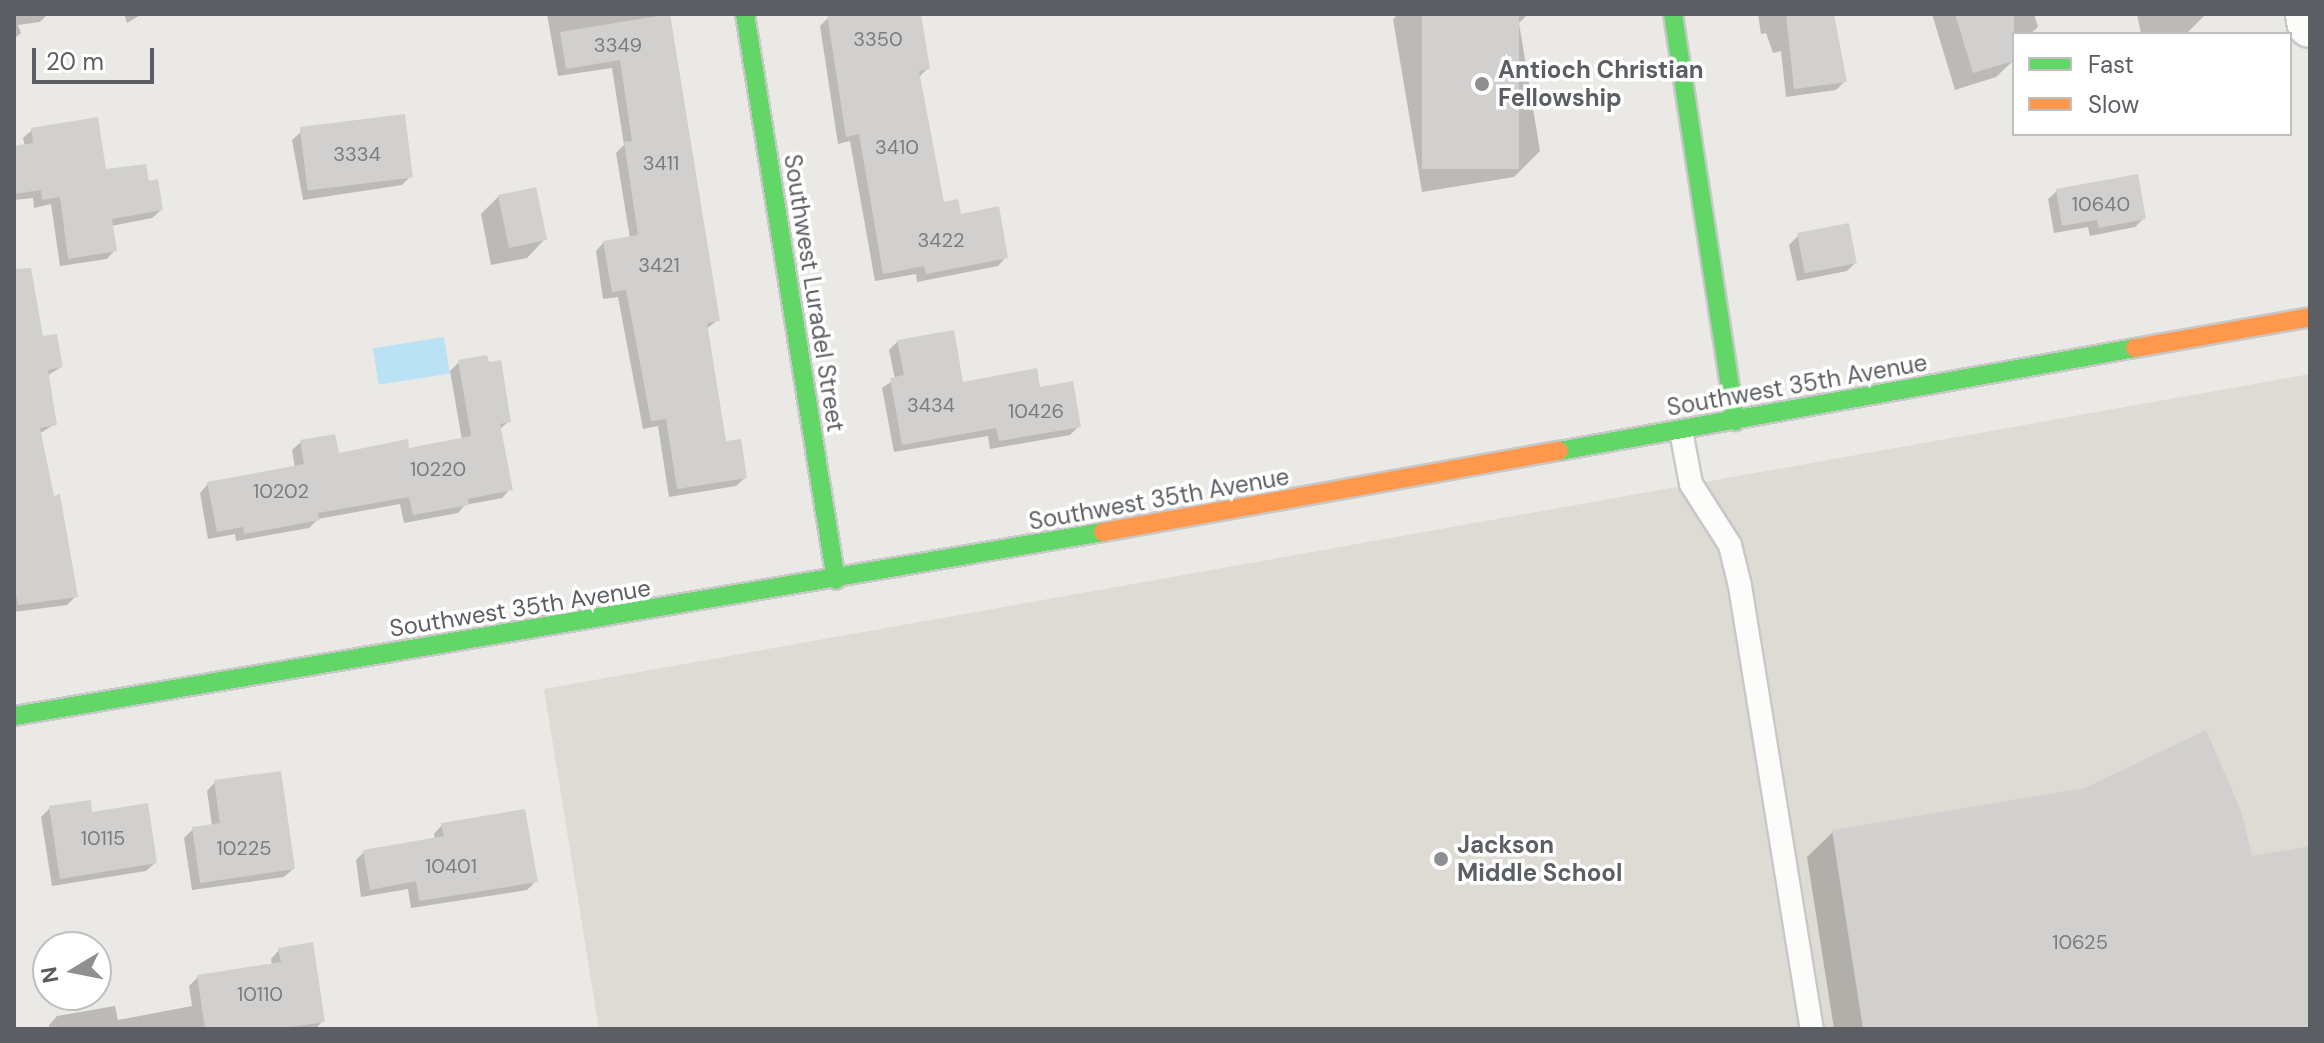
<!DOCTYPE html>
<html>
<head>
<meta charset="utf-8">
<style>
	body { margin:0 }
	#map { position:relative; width:2324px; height:1043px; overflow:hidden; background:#ebe9e5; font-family:"DM Sans",sans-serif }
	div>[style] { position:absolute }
	.education>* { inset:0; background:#dedbd5 }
	.water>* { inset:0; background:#bbe1f4; transform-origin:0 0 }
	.shadow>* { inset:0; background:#0003 }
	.building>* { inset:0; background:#d1d0ce; transform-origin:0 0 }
	.roads { filter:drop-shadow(2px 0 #c7c8c7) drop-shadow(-2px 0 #c7c8c7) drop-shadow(0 2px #c7c8c7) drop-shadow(0 -2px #c7c8c7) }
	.lane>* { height:22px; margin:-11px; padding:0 11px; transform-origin:11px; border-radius:11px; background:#fcfcfb }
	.street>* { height:44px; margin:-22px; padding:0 22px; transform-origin:22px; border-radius:22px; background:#fcfcfb }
	.fast>* { height:18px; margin:-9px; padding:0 9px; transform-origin:9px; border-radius:9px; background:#63d668 }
	.slow>* { height:18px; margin:-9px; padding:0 9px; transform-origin:9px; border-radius:9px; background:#ff974d }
	.dots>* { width:22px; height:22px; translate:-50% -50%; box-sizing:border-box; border:4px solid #fff; border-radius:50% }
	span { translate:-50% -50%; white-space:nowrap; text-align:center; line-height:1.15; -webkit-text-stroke:7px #fff; paint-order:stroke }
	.number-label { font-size:20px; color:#7a7c7f }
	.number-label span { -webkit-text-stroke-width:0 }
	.poi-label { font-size:24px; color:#5b5f63; font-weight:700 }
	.left { translate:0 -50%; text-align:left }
	.street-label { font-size:24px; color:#5b5f63 }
	.frame { position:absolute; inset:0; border:16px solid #5b5f63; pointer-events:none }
	.legend { position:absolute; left:2012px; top:32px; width:280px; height:104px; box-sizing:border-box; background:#fff; border:2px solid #bdbfc1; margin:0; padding:10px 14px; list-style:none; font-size:24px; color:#5b5f63 }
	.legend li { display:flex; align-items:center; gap:16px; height:40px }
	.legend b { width:40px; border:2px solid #bdbfc1 }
	.north { position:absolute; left:32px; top:931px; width:80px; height:80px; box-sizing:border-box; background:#fff; border:2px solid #bdbfc1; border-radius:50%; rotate:260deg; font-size:22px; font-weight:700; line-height:32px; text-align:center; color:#5b5f63 }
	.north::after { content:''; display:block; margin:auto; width:28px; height:36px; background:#8d8f90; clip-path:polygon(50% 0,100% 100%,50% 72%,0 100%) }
	.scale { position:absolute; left:32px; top:48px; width:122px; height:36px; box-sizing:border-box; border:4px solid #5b5f63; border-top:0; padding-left:10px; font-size:24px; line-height:28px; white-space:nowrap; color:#5b5f63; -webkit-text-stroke:6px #fff; paint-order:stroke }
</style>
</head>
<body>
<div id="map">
	<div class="education">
		<div style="clip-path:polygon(2310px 374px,2310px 1029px,599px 1029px,544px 689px)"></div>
	</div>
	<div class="water">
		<div style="left:444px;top:337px;width:37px;height:72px;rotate:81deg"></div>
	</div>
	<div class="shadow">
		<div style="clip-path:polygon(14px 14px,48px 14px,40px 22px,18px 25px,21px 33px,14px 39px)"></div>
		<div style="clip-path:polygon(124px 14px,142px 14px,127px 23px)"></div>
		<div style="clip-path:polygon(547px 14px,666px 14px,718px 320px,706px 329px,724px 443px,745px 478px,736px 486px,669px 497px,658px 426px,643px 429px,618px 297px,603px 299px,596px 251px,604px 242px,630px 238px,616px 153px,624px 145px,612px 68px,558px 76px)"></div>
		<div style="clip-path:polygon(852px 14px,919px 14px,928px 68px,918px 78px,942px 204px,1006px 257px,998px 266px,917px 282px,916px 274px,875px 281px,850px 141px,838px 144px,820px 26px,828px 18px)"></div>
		<div style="clip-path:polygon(1398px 14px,1528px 14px,1519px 23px,1540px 151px,1514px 177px,1422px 192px,1393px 19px)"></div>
		<div style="clip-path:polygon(1758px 14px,1832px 14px,1845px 81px,1836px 90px,1786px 97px,1781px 51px,1773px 53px,1766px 33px,1761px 34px)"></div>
		<div style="clip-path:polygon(1932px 14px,2034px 14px,2038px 27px,2030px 34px,2014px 34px,2014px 60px,1996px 77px,1955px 90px)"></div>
		<div style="clip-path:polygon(2137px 14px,2205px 14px,2205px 15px,2187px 33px,2141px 34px)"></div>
		<div style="clip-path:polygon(32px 130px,104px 171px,147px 183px,161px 210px,152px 218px,111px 226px,115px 250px,107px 259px,60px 266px,51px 204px,34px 208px,33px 198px,14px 200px,14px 148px,25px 147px,23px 138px)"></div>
		<div style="clip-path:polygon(301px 132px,410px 177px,402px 185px,303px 200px,292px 140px)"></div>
		<div style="clip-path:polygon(2057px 191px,2144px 218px,2135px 227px,2090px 236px,2088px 227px,2054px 233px,2048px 199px)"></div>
		<div style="clip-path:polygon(499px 196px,544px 240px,527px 258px,491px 265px,481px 214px)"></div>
		<div style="clip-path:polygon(1798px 236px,1855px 263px,1847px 271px,1797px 281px,1789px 245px)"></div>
		<div style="clip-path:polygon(14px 319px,42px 339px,61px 367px,47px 376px,55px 424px,39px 434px,76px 596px,67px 605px,14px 612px)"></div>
		<div style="clip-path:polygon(898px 341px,962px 384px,1039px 390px,1079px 426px,1070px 435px,990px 449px,988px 436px,894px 452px,882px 388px,895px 379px,889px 350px)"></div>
		<div style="clip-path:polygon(459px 362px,509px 421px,499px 430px,510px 489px,502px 498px,465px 505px,458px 513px,404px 523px,400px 504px,318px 519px,309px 528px,236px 541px,235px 534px,208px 539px,200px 493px,208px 484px,295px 468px,292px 450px,301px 442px,337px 455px,408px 451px,462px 440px,450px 371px)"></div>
		<div style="clip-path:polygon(215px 782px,293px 869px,284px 877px,192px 890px,184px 838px,193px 829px,212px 826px,207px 791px)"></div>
		<div style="clip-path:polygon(50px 808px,90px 814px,155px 863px,146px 871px,52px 886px,41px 817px)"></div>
		<div style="clip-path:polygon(442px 825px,536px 881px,527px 890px,411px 908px,408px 889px,361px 897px,356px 860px,364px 852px,435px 840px,434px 834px)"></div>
		<div style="clip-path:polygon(1833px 832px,2251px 858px,2310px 848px,2310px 1029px,1834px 1029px,1807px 857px)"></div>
		<div style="clip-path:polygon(279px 950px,323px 1021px,315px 1029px,50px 1029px,49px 1025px,57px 1016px,115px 1006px,118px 1020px,192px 1006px,189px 986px,198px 977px,272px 965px,271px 959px)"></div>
	</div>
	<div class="building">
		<div style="clip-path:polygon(670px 14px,720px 321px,707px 323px,726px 441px,741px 439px,747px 478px,677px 489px,666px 419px,651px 421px,626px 290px,612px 292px,603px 241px,638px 235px,624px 142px,632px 141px,620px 60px,566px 69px,560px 32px)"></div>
		<div style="clip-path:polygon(827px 14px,921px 14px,930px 69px,919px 71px,944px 202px,958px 199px,961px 214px,999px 206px,1008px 258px,926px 274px,924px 266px,883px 274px,859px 134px,846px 137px)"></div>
		<div style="left:1422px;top:14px;width:97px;height:155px"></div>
		<div style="clip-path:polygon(1786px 14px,1834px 14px,1847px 82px,1794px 89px)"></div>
		<div style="clip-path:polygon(1955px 14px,2014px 14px,2014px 61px,1973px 73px)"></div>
		<div style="left:405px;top:114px;width:64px;height:106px;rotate:83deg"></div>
		<div style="clip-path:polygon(98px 117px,106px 169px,146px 164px,149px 181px,158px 179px,163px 210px,112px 219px,117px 251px,68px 259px,60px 197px,42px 200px,41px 190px,14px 194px,14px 146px,33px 143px,31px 128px)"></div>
		<div style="clip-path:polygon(2138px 174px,2146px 219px,2099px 228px,2097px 220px,2062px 226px,2056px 189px)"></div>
		<div style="left:536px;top:187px;width:54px;height:39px;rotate:78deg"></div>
		<div style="left:1849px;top:223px;width:41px;height:53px;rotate:79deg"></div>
		<div style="clip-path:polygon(31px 268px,43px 336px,57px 334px,63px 367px,48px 370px,57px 425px,40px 428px,54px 496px,60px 494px,78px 597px,18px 605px,14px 585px,14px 269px)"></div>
		<div style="clip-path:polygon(954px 330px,963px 382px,1037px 368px,1040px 387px,1073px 381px,1081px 427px,999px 441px,996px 428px,902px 445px,890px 378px,904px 375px,897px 340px)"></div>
		<div style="clip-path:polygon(487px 355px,489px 362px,501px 360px,511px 422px,500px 424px,513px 490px,468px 499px,469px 505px,413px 515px,409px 497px,318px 513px,320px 520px,244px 534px,243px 527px,217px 532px,207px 482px,304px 464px,300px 440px,335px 434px,339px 453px,408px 439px,409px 448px,471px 436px,458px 360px)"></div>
		<div style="clip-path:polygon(2206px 730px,2241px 811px,2252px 856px,2310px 846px,2310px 1029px,1863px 1029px,1832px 830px,2085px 788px)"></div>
		<div style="clip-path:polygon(281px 771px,295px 869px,200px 883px,192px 827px,220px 823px,214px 780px)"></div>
		<div style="clip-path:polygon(91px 800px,92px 812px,148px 803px,157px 863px,60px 879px,49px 806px)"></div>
		<div style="clip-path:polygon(525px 809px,538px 882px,419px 901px,416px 881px,370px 890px,363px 850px,444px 836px,441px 823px)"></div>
		<div style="clip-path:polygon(313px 942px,325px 1022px,277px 1029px,205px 1029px,197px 975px,281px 962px,278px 948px)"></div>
	</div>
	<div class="roads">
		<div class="lane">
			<div style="left:1681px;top:431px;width:54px;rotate:79.3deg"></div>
			<div style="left:1691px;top:484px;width:72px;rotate:57.4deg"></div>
			<div style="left:1730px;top:545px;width:42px;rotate:76.3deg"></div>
			<div style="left:1740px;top:586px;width:449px;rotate:80.8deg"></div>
		</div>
		<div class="street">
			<div style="left:2308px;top:14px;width:11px;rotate:80deg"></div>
		</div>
		<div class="fast">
			<div style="left:745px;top:14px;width:573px;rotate:80.87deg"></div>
			<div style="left:1673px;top:14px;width:412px;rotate:81.3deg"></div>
			<div style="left:1559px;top:451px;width:585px;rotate:-10.14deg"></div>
			<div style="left:14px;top:716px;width:1104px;rotate:-9.59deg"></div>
		</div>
		<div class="slow">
			<div style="left:2135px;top:348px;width:178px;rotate:-10deg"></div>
			<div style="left:1103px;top:532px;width:463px;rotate:-10.1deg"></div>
		</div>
	</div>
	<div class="dots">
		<div style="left:1482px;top:84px;background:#8d8f90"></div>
		<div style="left:1441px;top:859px;background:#8d8f90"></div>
	</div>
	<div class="number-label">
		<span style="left:878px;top:39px">3350</span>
		<span style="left:618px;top:45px">3349</span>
		<span style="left:897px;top:147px">3410</span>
		<span style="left:357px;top:154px">3334</span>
		<span style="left:661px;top:163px">3411</span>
		<span style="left:2101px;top:204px">10640</span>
		<span style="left:941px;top:240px">3422</span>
		<span style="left:659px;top:265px">3421</span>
		<span style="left:931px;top:405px">3434</span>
		<span style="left:1036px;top:411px">10426</span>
		<span style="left:438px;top:469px">10220</span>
		<span style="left:281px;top:491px">10202</span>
		<span style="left:103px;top:838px">10115</span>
		<span style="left:244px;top:848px">10225</span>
		<span style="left:451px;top:866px">10401</span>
		<span style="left:2080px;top:942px">10625</span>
		<span style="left:260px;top:994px">10110</span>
	</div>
	<div class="poi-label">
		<span class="left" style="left:1498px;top:84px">Antioch Christian<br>Fellowship</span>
		<span class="left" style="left:1457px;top:859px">Jackson<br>Middle School</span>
	</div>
	<div class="street-label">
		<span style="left:814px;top:293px;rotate:81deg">Southwest Luradel Street</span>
		<span style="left:1797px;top:385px;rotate:-10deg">Southwest 35th Avenue</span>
		<span style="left:1159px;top:499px;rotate:-10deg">Southwest 35th Avenue</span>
		<span style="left:520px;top:608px;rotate:-9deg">Southwest 35th Avenue</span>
	</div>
	<div class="frame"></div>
	<ul class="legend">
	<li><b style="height:10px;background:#63d668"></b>Fast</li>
	<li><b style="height:10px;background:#ff974d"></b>Slow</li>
	</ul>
	<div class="north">N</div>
	<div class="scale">20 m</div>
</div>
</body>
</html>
